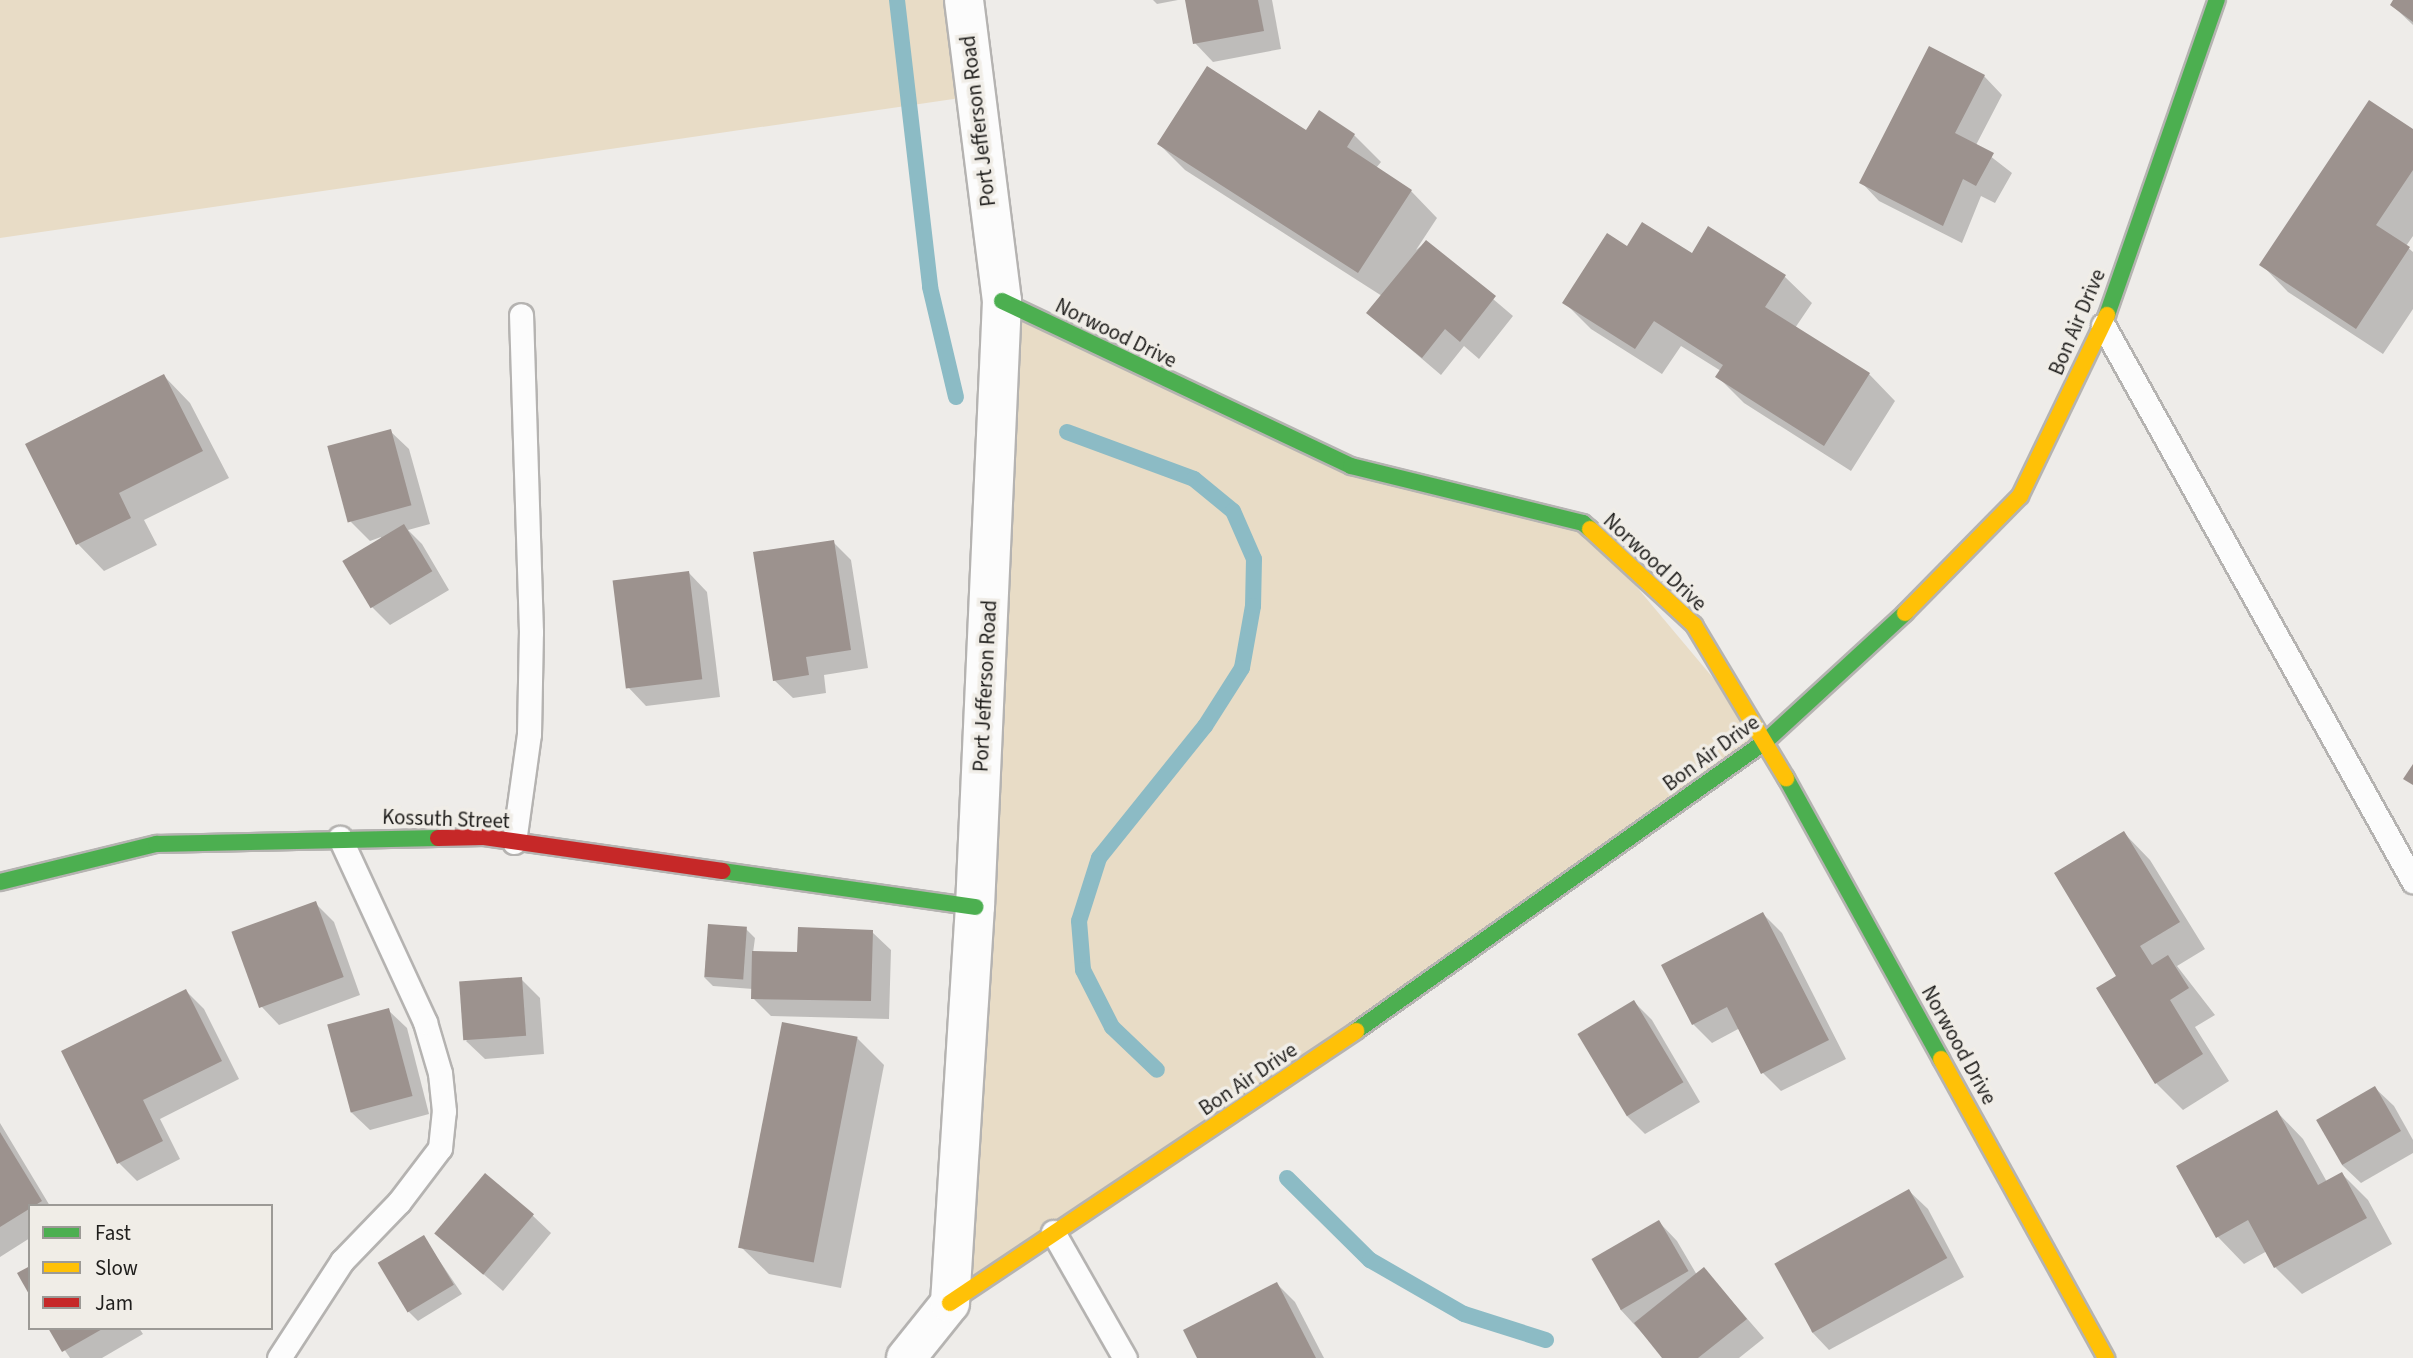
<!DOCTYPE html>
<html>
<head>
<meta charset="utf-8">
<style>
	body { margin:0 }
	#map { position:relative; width:2413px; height:1358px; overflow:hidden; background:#eeece9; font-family:"Source Sans 3",sans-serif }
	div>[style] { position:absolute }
	.green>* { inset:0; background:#e8dcc6 }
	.shadow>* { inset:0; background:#0003 }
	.stream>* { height:16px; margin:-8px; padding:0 8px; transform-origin:8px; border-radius:8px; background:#8cbbc5 }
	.building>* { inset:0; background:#9c928e; transform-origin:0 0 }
	.roads { filter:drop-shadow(2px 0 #b5b3b1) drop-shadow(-2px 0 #b5b3b1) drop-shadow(0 2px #b5b3b1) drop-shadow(0 -2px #b5b3b1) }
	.lane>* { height:23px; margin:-11.5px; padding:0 11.5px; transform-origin:11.5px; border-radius:11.5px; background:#fcfcfc }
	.street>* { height:38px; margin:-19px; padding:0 19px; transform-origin:19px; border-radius:19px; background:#fcfcfc }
	.fast>* { height:16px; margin:-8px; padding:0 8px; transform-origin:8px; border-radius:8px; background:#4caf50 }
	.slow>* { height:16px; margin:-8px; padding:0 8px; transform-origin:8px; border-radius:8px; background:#ffc107 }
	.jam>* { height:16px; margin:-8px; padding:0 8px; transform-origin:8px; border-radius:8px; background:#c62828 }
	span { translate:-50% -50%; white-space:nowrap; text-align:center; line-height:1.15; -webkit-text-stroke:7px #f0ede7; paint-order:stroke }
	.street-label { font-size:21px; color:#1f1e1c }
	.legend { position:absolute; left:28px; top:1204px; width:245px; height:126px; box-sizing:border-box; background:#f0ede7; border:2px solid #9c9a96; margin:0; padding:9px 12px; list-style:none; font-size:21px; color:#1f1e1c }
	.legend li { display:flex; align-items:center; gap:14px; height:35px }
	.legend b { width:35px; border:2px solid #9c9a96 }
</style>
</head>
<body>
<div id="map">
	<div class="green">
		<div style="clip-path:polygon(0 0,964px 0,974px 96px,0 238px)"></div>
		<div style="clip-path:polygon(1002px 301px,1351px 466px,1583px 523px,1766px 741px,950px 1303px)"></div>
	</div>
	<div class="shadow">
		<div style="clip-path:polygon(1153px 0,1178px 0,1157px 4px)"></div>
		<div style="clip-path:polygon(1186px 0,1272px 0,1281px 49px,1213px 62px,1195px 43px)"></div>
		<div style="clip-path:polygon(2395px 0,2413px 0,2413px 25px,2392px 5px)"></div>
		<div style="clip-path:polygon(1984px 76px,2002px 95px,1976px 145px,2012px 173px,1995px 203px,1981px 196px,1962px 243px,1879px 201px,1861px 182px)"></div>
		<div style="clip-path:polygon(2413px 131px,2413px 236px,2406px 246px,2413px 252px,2413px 309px,2383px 354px,2288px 292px,2262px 265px)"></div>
		<div style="clip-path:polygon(1307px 132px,1354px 135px,1381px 162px,1376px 168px,1411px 191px,1437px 218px,1416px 250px,1426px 242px,1513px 316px,1479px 359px,1464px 346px,1441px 375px,1368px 313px,1382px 296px,1185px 170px,1159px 144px)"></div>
		<div style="clip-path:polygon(1709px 229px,1785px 277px,1812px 303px,1795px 328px,1869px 374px,1895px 401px,1851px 471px,1744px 403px,1718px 377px,1721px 371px,1681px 346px,1662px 374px,1591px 329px,1565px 303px,1627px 249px,1692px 256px)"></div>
		<div style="clip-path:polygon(164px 376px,190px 403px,229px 478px,144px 520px,157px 545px,104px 571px,78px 544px,28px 445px)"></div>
		<div style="clip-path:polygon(390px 431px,409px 449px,430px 524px,408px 530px,422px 544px,449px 590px,390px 625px,371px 606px,381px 537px,370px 541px,351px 522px)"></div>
		<div style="clip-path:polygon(833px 542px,851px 560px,868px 668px,824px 675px,826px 693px,793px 698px,774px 680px)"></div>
		<div style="clip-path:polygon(689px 573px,707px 592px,720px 697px,646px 706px,628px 687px)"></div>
		<div style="clip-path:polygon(2124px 833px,2150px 860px,2205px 949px,2177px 966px,2215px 1015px,2195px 1027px,2229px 1081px,2183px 1110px,2156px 1083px,2118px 976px)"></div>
		<div style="clip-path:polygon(315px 903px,334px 922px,360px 995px,279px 1025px,261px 1006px)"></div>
		<div style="clip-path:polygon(1763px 914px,1782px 933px,1846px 1059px,1781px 1091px,1763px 1073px,1740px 1028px,1712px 1043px,1693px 1024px,1663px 966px)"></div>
		<div style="clip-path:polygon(746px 929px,755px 938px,753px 953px,799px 954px,872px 932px,891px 950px,889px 1019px,771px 1016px,753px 998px,753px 989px,713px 986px,704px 977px)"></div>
		<div style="clip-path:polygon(521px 979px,540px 998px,544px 1054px,485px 1059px,466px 1041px)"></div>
		<div style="clip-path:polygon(186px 991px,204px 1009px,239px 1079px,160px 1119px,180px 1159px,137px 1181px,119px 1163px,64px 1052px)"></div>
		<div style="clip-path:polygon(1634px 1002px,1652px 1020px,1700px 1102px,1645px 1134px,1627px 1116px)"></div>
		<div style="clip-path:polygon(388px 1010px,407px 1028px,429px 1114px,370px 1130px,351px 1112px)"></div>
		<div style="clip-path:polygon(857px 1038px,884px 1065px,841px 1288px,769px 1274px,742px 1248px)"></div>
		<div style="clip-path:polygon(2375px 1088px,2394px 1106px,2413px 1140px,2413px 1153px,2361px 1183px,2342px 1165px)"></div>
		<div style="clip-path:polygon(2277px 1112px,2303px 1139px,2327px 1182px,2342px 1174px,2368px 1200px,2392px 1244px,2302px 1294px,2275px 1267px,2267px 1251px,2244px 1264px,2218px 1237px,2178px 1167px)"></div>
		<div style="clip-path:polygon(0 1123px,50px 1206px,30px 1206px,30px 1238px,0 1257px)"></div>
		<div style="clip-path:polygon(1909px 1191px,1928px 1209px,1964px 1277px,1829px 1350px,1811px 1331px)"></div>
		<div style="clip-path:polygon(532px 1215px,551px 1233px,503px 1291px,437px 1234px)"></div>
		<div style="clip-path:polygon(1659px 1222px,1677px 1241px,1697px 1275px,1704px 1269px,1764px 1338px,1739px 1358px,1665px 1358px,1620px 1309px)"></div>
		<div style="clip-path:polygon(424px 1238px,462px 1294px,418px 1321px,409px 1312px)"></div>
		<div style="clip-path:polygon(1277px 1284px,1295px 1302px,1324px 1358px,1199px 1358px)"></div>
		<div style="clip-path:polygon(50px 1328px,139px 1328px,143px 1334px,102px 1358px,70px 1358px)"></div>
	</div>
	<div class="stream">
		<div style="left:897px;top:0;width:289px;rotate:83.4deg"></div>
		<div style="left:930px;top:287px;width:113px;rotate:76.7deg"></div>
		<div style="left:1067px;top:432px;width:135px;rotate:20.3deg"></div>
		<div style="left:1194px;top:479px;width:50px;rotate:39.4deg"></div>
		<div style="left:1233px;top:511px;width:52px;rotate:66.4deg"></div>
		<div style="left:1254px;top:559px;width:47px;rotate:91.2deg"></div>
		<div style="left:1253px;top:606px;width:63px;rotate:100.1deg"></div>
		<div style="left:1242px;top:668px;width:69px;rotate:122.5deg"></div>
		<div style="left:1205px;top:726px;width:169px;rotate:128.8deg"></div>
		<div style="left:1099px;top:858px;width:66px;rotate:107.6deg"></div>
		<div style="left:1079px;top:921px;width:49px;rotate:85.3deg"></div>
		<div style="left:1083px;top:970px;width:64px;rotate:63deg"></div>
		<div style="left:1112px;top:1027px;width:62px;rotate:43.7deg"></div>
		<div style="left:1287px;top:1178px;width:117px;rotate:44.7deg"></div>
		<div style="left:1370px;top:1260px;width:108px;rotate:29.9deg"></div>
		<div style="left:1464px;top:1314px;width:86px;rotate:17.6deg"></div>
	</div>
	<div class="building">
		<div style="clip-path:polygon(1185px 0,1258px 0,1264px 31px,1193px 44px)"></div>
		<div style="clip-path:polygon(2393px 0,2413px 0,2413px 22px,2390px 5px)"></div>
		<div style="clip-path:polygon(1929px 46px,1985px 75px,1955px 133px,1994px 153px,1976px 186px,1963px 179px,1943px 226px,1859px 183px)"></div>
		<div style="clip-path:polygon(1207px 66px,1306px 130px,1319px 110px,1355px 134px,1347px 147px,1412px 190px,1358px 273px,1157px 144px)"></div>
		<div style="clip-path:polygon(2369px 100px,2413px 129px,2413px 170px,2376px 225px,2410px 247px,2356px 329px,2259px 265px)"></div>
		<div style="clip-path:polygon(1642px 222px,1692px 253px,1708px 226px,1786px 275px,1765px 307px,1870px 373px,1824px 446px,1715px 377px,1723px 365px,1654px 321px,1635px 349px,1562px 303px,1607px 233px,1627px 246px)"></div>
		<div style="clip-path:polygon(1426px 240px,1496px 296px,1460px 342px,1445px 329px,1422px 358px,1366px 313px)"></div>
		<div style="clip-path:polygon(164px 374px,203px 451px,119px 493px,131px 518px,76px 545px,25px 444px)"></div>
		<div style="left:391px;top:429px;width:79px;height:66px;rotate:75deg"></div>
		<div style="left:404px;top:524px;width:55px;height:72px;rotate:59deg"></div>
		<div style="clip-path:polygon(834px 540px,851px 650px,806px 657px,809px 675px,773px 681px,753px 552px)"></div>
		<div style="left:689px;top:571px;width:109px;height:77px;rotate:83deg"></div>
		<div style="clip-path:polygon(2413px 764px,2413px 785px,2403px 779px)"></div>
		<div style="clip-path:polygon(2124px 831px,2180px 922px,2140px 946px,2152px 965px,2168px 955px,2189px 988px,2170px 1000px,2203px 1054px,2155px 1084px,2096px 988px,2116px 976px,2054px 873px)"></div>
		<div style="left:316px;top:901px;width:81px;height:90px;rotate:70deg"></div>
		<div style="clip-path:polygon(1763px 912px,1829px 1040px,1761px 1074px,1727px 1007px,1692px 1025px,1661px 965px)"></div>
		<div style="left:708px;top:924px;width:39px;height:53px;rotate:4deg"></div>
		<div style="clip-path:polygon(798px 927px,873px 930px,871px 1001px,751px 999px,752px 951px,797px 952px)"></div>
		<div style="left:522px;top:977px;width:59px;height:63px;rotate:86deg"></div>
		<div style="clip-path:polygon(186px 989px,222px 1061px,143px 1100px,163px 1141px,117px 1164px,61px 1051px)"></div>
		<div style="left:1634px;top:1000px;width:96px;height:66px;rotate:59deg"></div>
		<div style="left:389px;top:1008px;width:91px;height:64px;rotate:75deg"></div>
		<div style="left:782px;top:1022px;width:77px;height:230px;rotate:11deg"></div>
		<div style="left:2375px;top:1086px;width:52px;height:68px;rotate:60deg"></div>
		<div style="clip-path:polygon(2277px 1110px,2318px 1185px,2342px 1172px,2367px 1218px,2274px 1268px,2248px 1220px,2216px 1238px,2176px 1166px)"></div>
		<div style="clip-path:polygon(0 1132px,42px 1201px,0 1227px)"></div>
		<div style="left:485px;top:1173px;width:64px;height:79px;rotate:40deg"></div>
		<div style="left:1909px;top:1189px;width:79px;height:154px;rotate:61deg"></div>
		<div style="left:1659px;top:1220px;width:59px;height:78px;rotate:60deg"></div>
		<div style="left:424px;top:1235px;width:58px;height:54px;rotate:59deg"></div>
		<div style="clip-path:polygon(30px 1266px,30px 1296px,17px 1273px)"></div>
		<div style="clip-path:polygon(1704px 1267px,1747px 1319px,1698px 1358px,1662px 1358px,1634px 1323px)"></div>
		<div style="clip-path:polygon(1277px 1282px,1316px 1358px,1197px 1358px,1183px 1330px)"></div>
		<div style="clip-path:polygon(48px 1328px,104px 1328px,62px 1352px)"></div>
	</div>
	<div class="roads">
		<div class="lane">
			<div style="left:2103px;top:325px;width:637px;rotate:60.86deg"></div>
			<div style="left:514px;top:842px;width:109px;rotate:-82.1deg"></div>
			<div style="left:529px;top:734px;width:102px;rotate:-88.9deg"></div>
			<div style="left:531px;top:632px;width:317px;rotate:-91.8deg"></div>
			<div style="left:1053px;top:1232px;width:145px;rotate:60.3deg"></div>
			<div style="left:279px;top:1358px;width:116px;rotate:-57deg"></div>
			<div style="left:342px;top:1261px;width:82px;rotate:-46deg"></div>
			<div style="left:399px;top:1202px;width:68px;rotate:-52.8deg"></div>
			<div style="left:440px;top:1148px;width:37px;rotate:-84deg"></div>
			<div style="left:444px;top:1111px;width:38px;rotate:-96deg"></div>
			<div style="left:440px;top:1073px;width:53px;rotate:-106.4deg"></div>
			<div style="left:425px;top:1022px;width:203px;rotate:-114.8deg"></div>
		</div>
		<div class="street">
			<div style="left:906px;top:1358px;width:70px;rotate:-51.3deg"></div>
			<div style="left:950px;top:1303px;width:397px;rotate:-86.4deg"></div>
			<div style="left:975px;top:907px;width:607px;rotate:-87.45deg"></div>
			<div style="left:1002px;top:301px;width:303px;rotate:-97.2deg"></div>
		</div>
		<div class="fast">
			<div style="left:1002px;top:301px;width:386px;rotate:25.3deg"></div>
			<div style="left:1351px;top:466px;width:239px;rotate:13.8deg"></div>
			<div style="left:1583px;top:523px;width:9px;rotate:41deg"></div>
			<div style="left:2107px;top:315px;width:334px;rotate:-70.8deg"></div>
			<div style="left:1786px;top:778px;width:321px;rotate:61.1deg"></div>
			<div style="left:723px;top:871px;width:255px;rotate:8.1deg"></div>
			<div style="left:0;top:882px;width:161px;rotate:-13.7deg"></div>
			<div style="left:156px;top:844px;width:282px;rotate:-1.2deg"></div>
			<div style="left:1356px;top:1031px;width:502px;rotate:-35.27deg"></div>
			<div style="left:1766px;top:741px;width:189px;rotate:-42.6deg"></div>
		</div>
		<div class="slow">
			<div style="left:1590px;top:529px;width:142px;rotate:42.7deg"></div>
			<div style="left:1694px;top:625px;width:179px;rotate:59deg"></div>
			<div style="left:1905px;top:613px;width:164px;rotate:-45.5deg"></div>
			<div style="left:2020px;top:496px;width:201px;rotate:-64.3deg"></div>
			<div style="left:1941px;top:1059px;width:342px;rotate:61.1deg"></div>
			<div style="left:950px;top:1303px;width:489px;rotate:-33.8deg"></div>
		</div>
		<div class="jam">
			<div style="left:438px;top:838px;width:46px;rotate:-1.2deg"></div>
			<div style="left:484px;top:837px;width:241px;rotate:8.1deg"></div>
		</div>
	</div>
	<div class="street-label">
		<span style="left:978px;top:121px;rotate:-97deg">Port Jefferson Road</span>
		<span style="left:2077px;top:322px;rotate:-67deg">Bon Air Drive</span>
		<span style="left:1116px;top:333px;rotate:26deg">Norwood Drive</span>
		<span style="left:1655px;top:562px;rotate:43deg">Norwood Drive</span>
		<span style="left:985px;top:686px;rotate:-87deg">Port Jefferson Road</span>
		<span style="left:1711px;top:753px;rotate:-36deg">Bon Air Drive</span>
		<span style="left:446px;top:819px;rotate:2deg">Kossuth Street</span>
		<span style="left:1959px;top:1045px;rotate:61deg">Norwood Drive</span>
		<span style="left:1248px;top:1079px;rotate:-34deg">Bon Air Drive</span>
	</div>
	<ul class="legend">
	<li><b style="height:9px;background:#4caf50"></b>Fast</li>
	<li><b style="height:9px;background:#ffc107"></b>Slow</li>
	<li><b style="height:9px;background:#c62828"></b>Jam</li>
	</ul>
</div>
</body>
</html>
